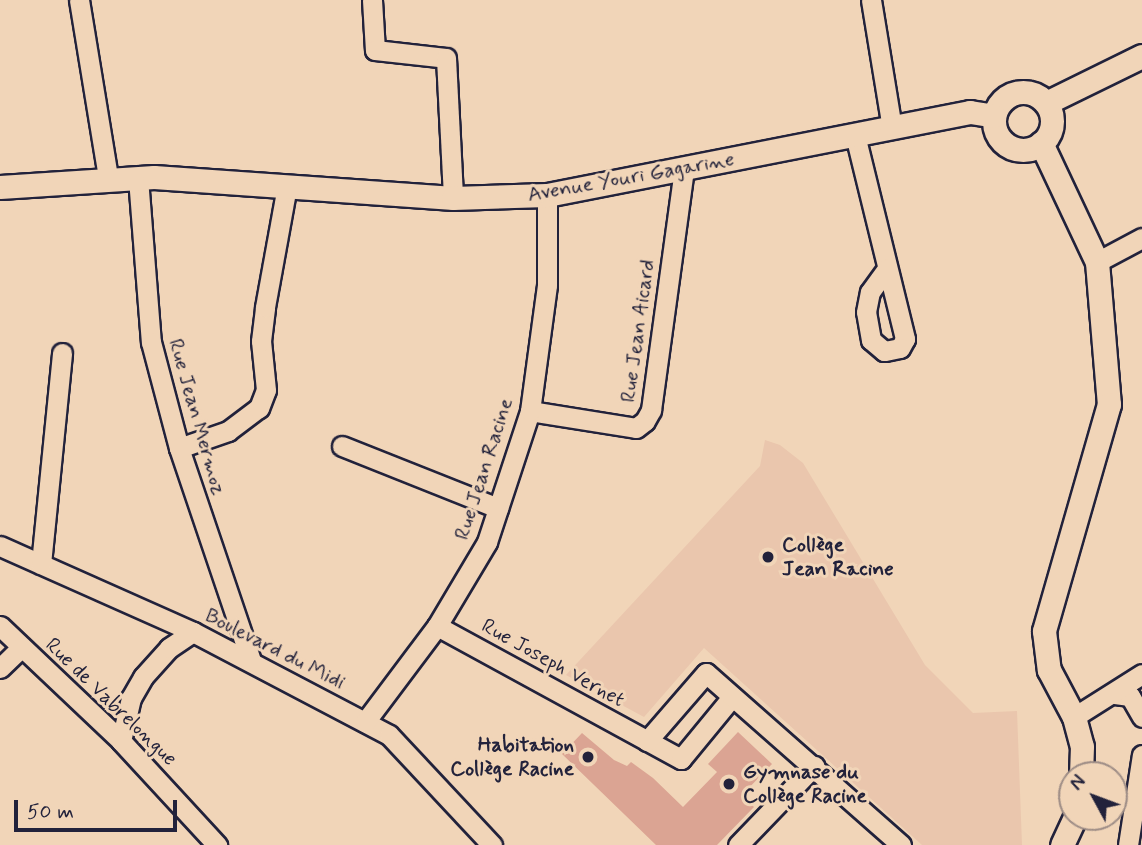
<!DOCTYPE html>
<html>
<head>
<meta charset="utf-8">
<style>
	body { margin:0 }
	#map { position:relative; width:1142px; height:845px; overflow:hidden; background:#f1d5b8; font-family:Mynerve,sans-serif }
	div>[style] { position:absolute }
	.built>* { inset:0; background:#eac6ad }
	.building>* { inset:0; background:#dba493 }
	.roads { filter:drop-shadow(2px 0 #22223b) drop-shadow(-2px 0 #22223b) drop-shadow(0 2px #22223b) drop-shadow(0 -2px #22223b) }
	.minor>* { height:19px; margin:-9.5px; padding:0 9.5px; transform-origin:9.5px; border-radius:9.5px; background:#f1d5b8 }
	.tertiary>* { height:23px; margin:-11.5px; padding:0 11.5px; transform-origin:11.5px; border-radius:11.5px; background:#f1d5b8 }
	.tertiary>.ring { margin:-11.5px; padding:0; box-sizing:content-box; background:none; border:23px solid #f1d5b8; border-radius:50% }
	.dots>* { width:19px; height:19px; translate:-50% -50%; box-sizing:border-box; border:4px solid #f1d5b8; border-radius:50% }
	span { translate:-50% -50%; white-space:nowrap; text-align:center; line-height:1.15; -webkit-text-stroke:6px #f1d5b8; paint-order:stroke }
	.street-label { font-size:21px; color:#22223b }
	.poi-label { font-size:21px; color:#22223b; font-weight:700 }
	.left { translate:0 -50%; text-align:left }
	.right { translate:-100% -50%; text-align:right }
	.north { position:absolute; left:1058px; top:761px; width:70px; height:70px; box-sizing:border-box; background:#f1d5b8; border:2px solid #9e8d86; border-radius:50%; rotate:311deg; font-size:19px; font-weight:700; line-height:28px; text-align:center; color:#22223b }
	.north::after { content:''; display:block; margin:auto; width:24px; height:32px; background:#22223b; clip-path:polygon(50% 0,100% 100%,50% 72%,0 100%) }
	.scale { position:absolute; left:14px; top:800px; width:163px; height:32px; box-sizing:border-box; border:4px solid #22223b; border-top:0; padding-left:9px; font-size:21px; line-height:24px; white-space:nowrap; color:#22223b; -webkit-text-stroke:5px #f1d5b8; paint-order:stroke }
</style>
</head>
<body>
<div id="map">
	<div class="built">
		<div style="clip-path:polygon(765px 440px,780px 445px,803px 463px,925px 665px,973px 713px,1017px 711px,1022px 845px,922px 845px,704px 648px,644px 717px,566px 675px,760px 466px)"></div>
	</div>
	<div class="building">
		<div style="clip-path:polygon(738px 732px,772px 764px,742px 795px,754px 807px,717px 845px,656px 845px,562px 754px,582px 733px,614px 760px,627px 766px,631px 762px,653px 778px,683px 807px,717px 772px,708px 764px)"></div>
	</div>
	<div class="roads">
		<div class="minor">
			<div style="left:79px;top:0;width:180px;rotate:80.7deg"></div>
			<div style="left:372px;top:0;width:50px;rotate:86.6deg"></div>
			<div style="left:375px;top:50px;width:71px;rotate:6.4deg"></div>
			<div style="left:446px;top:58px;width:140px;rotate:87.1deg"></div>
			<div style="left:871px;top:0;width:130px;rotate:80.7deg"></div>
			<div style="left:855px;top:135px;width:210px;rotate:76.2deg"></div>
			<div style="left:905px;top:339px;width:10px;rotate:119deg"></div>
			<div style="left:900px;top:348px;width:16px;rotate:169deg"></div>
			<div style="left:884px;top:351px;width:17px;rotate:-140deg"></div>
			<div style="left:871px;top:340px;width:28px;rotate:-100deg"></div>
			<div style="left:866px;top:312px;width:20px;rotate:-79deg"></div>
			<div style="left:870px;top:292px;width:29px;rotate:-54deg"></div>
			<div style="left:138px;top:178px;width:165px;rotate:85.5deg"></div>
			<div style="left:151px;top:342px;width:110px;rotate:75.2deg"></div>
			<div style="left:179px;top:448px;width:225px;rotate:71.3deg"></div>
			<div style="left:1097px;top:262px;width:51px;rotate:-28.1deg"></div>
			<div style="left:530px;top:411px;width:107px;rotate:9.1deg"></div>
			<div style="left:636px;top:428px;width:11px;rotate:-38deg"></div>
			<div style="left:645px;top:421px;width:13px;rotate:-61deg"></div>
			<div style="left:651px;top:410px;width:242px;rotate:-82.2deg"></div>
			<div style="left:342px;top:446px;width:168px;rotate:21.7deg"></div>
			<div style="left:179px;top:448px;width:52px;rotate:-19.1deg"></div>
			<div style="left:228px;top:431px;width:39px;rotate:-37deg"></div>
			<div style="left:259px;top:408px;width:19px;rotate:-69deg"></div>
			<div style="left:266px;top:390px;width:49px;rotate:-95.8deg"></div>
			<div style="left:261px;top:341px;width:34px;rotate:-83deg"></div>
			<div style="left:265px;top:307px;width:123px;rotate:-79.7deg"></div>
			<div style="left:0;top:546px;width:211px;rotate:24deg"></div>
			<div style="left:193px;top:632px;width:221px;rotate:27.7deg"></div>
			<div style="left:389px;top:735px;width:151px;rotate:46.9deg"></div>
			<div style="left:41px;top:564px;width:212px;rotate:-84.3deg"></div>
			<div style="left:0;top:626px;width:167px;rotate:43.5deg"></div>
			<div style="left:121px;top:741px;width:142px;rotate:47.3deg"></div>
			<div style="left:437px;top:626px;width:278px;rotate:28.6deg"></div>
			<div style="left:681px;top:759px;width:80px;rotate:-50.6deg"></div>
			<div style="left:0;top:668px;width:30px;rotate:-44deg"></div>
			<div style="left:1115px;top:694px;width:15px;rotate:8deg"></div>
			<div style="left:1130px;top:696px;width:24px;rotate:60deg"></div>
			<div style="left:1074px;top:717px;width:80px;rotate:-32.3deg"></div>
			<div style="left:365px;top:722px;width:120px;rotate:-53.1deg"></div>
			<div style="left:437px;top:626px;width:98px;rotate:-59.2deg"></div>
			<div style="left:487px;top:542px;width:138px;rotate:-71.8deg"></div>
			<div style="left:530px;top:411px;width:127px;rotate:-82.3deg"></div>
			<div style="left:547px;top:285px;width:90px;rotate:-90deg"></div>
			<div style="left:121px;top:741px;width:44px;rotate:-76.9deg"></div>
			<div style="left:131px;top:698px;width:24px;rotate:-60deg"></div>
			<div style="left:143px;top:677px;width:39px;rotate:-48deg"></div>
			<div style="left:169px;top:648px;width:29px;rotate:-34deg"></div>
			<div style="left:647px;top:741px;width:90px;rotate:-49.1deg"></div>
			<div style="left:706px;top:673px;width:260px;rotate:41.4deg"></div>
			<div style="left:738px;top:845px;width:110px;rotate:-46.1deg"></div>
			<div style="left:1128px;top:845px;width:91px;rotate:-81.2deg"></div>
		</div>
		<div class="tertiary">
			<div class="ring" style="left:994px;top:92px;width:35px;height:35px"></div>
			<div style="left:1046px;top:103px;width:107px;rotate:-26.1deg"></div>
			<div style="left:1041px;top:143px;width:132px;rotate:64.8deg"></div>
			<div style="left:1097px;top:262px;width:143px;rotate:85.2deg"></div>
			<div style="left:1109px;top:404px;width:236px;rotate:106deg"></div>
			<div style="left:1044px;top:631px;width:39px;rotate:83deg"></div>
			<div style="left:1049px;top:670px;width:53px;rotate:62deg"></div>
			<div style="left:1074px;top:717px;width:30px;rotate:75deg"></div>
			<div style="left:1082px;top:746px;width:29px;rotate:92deg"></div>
			<div style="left:0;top:187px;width:154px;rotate:-3.7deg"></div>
			<div style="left:154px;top:177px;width:300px;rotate:4deg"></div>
			<div style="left:453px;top:198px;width:94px;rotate:-1.8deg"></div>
			<div style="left:547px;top:195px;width:431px;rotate:-11.1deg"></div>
			<div style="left:970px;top:112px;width:24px;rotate:9deg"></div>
			<div style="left:1062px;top:845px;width:31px;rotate:-65deg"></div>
		</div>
	</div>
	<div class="dots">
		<div style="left:768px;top:557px;background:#22223b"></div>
		<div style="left:588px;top:757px;background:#22223b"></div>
		<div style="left:729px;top:784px;background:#22223b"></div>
	</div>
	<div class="street-label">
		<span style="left:631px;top:177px;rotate:-10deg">Avenue Youri Gagarine</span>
		<span style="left:638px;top:331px;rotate:-82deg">Rue Jean Aicard</span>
		<span style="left:197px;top:417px;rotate:74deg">Rue Jean Mermoz</span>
		<span style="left:484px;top:469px;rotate:-72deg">Rue Jean Racine</span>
		<span style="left:275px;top:649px;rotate:27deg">Boulevard du Midi</span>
		<span style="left:553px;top:663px;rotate:29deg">Rue Joseph Vernet</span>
		<span style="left:111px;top:702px;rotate:44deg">Rue de Vabrelongue</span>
	</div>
	<div class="poi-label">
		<span class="left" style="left:782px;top:557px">Collège<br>Jean Racine</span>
		<span class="right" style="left:574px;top:757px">Habitation<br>Collège Racine</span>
		<span class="left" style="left:743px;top:784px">Gymnase du<br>Collège Racine</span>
	</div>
	<div class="north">N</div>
	<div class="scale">50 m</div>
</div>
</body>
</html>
